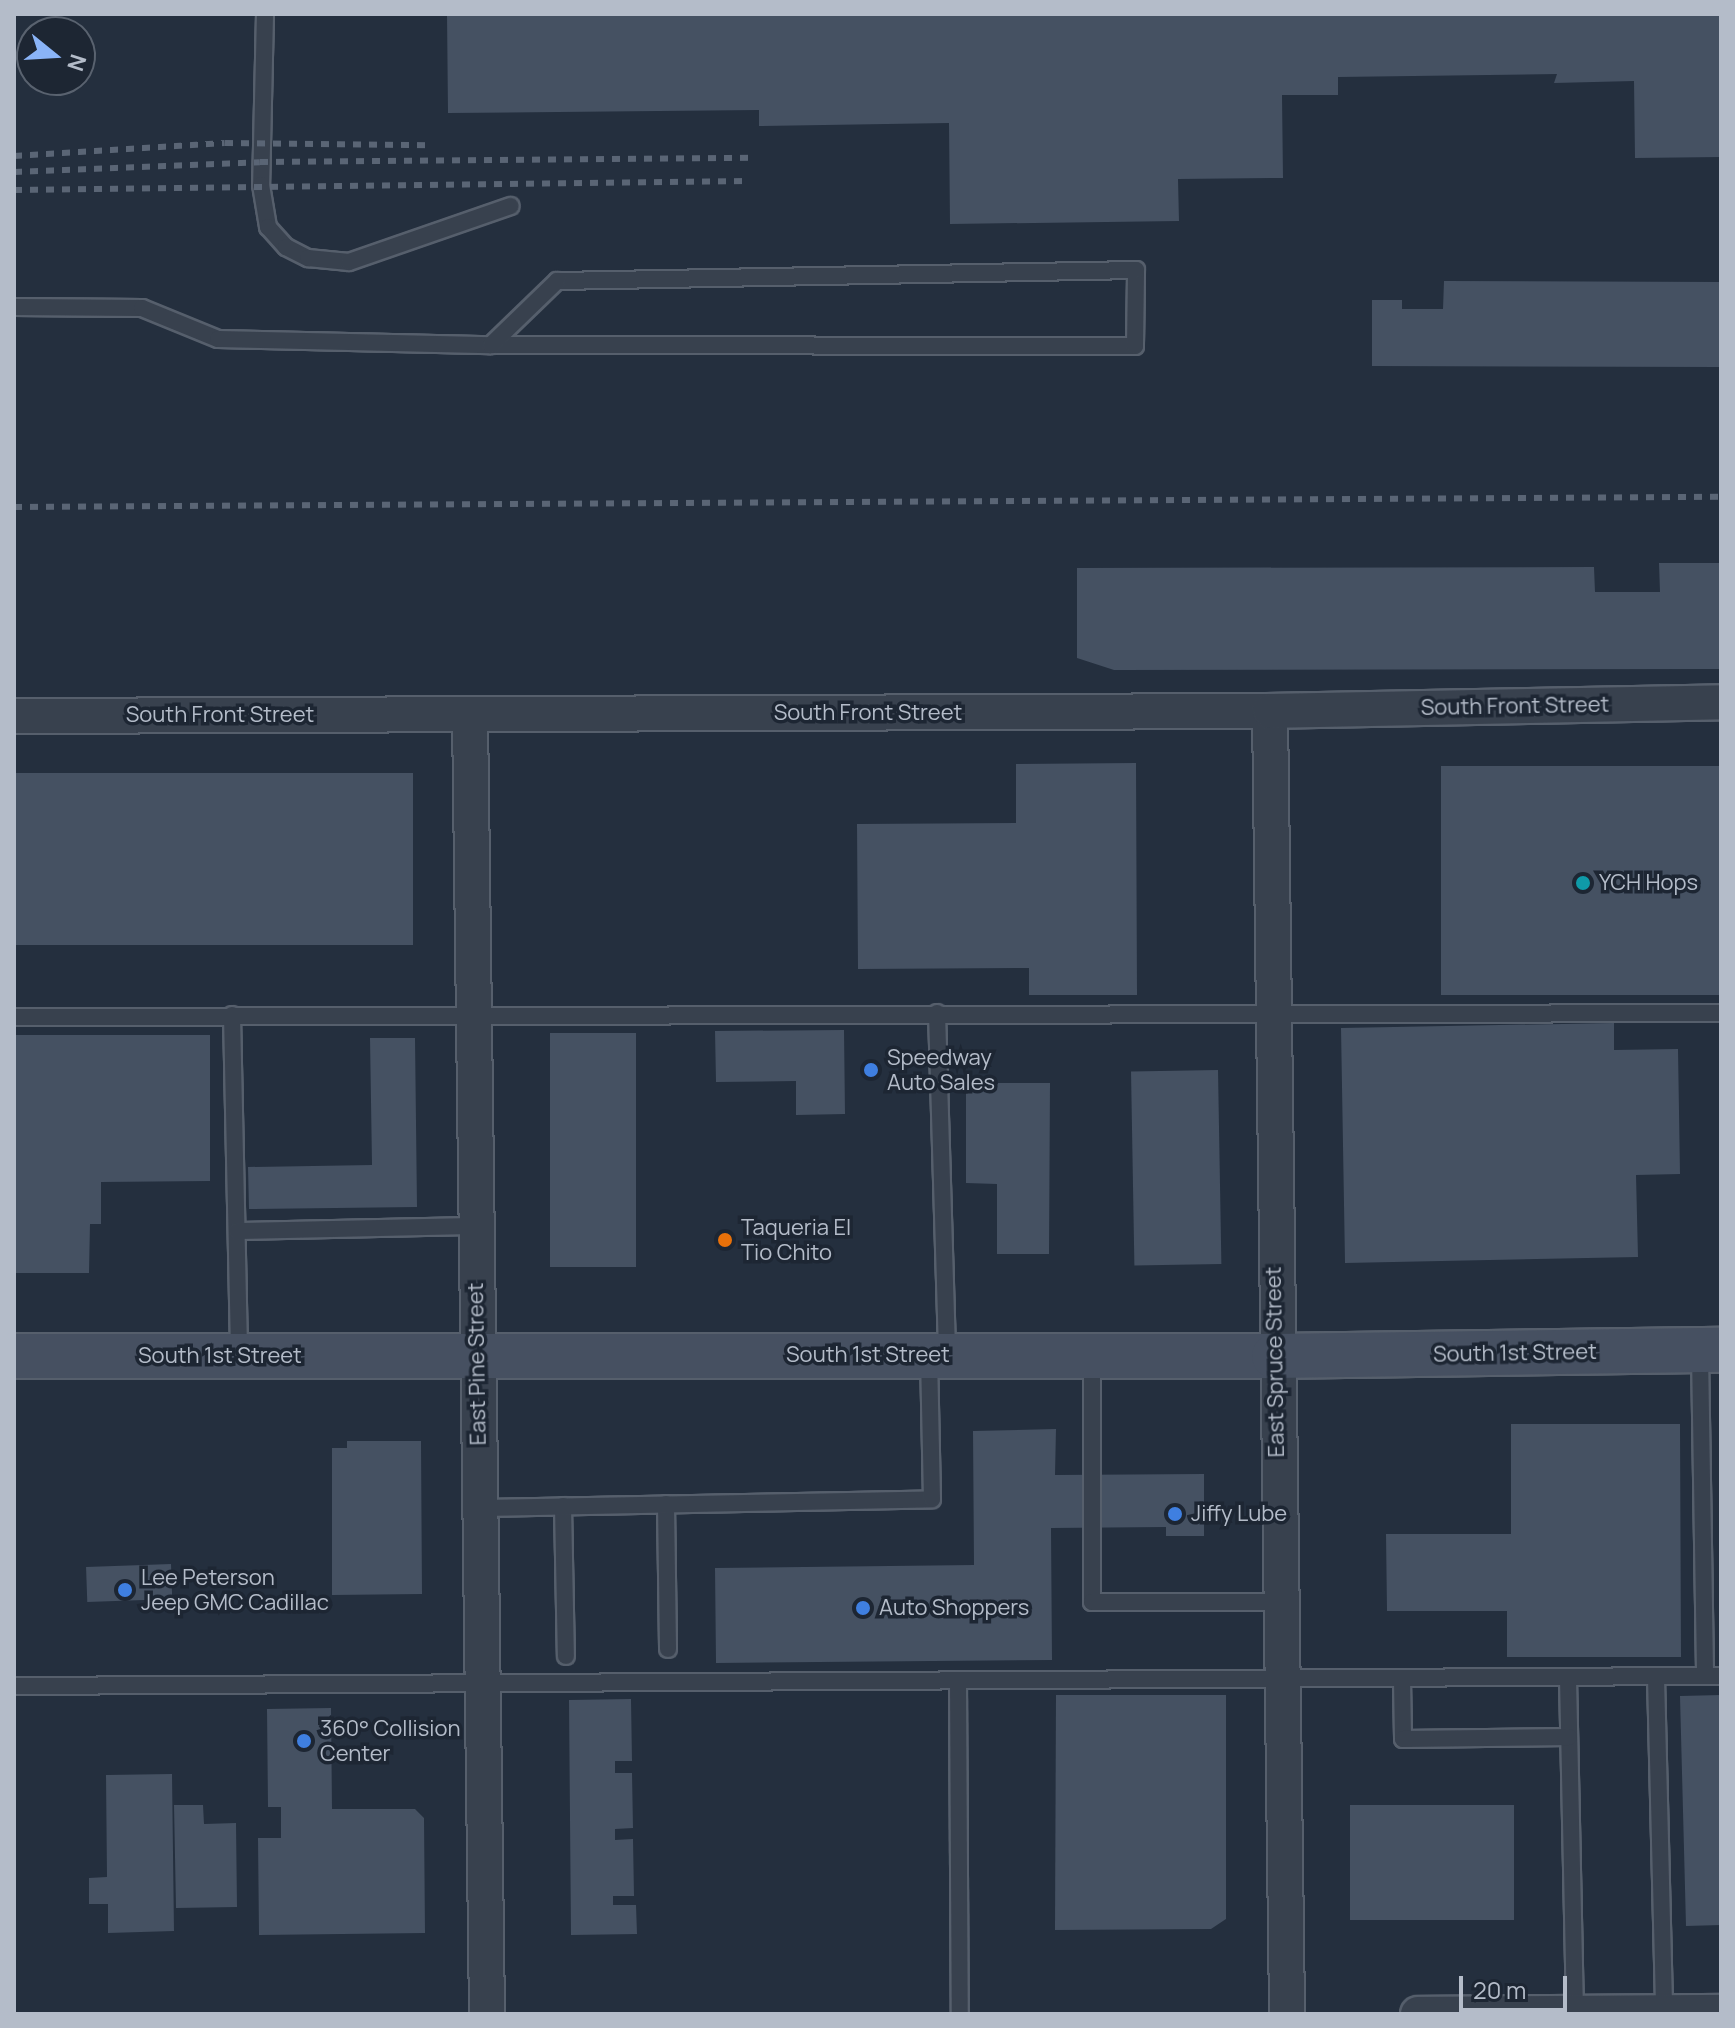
<!DOCTYPE html>
<html>
<head>
<meta charset="utf-8">
<style>
	body { margin:0 }
	#map { position:relative; width:1735px; height:2028px; overflow:hidden; background:#242f3e; font-family:Manrope,sans-serif }
	div>[style] { position:absolute }
	.building>* { inset:0; background:#455162; transform-origin:0 0 }
	.roads { filter:drop-shadow(2px 0 #565f6c) drop-shadow(-2px 0 #565f6c) drop-shadow(0 2px #565f6c) drop-shadow(0 -2px #565f6c) }
	.service>* { height:16px; margin:-8px; padding:0 8px; transform-origin:8px; border-radius:8px; background:#38414e }
	.minor>* { height:34px; margin:-17px; padding:0 17px; transform-origin:17px; border-radius:17px; background:#38414e }
	.secondary>* { height:44px; margin:-22px; padding:0 22px; transform-origin:22px; border-radius:22px; background:#465061 }
	.rail>* { height:6px; margin-top:-3px; transform-origin:0; background:repeating-linear-gradient(90deg,#5a6575 0 8px,transparent 0 16px) }
	.dots>* { width:22px; height:22px; translate:-50% -50%; box-sizing:border-box; border:4px solid #1d2633; border-radius:50% }
	span { translate:-50% -50%; white-space:nowrap; text-align:center; line-height:1.15; -webkit-text-stroke:7px #1d2633; paint-order:stroke }
	.street-label { font-size:22px; color:#b4bcc9 }
	.poi-label { font-size:22px; color:#b4bcc9 }
	.left { translate:0 -50%; text-align:left }
	.frame { position:absolute; inset:0; border:16px solid #b4bcc9; pointer-events:none }
	.north { position:absolute; left:16px; top:16px; width:80px; height:80px; box-sizing:border-box; background:#1d2633; border:2px solid #59626f; border-radius:50%; rotate:108deg; font-size:22px; font-weight:700; line-height:32px; text-align:center; color:#b4bcc9 }
	.north::after { content:''; display:block; margin:auto; width:28px; height:36px; background:#8ab4f8; clip-path:polygon(50% 0,100% 100%,50% 72%,0 100%) }
	.scale { position:absolute; left:1459px; top:1976px; width:108px; height:36px; box-sizing:border-box; border:4px solid #b4bcc9; border-top:0; padding-left:10px; font-size:24px; line-height:28px; white-space:nowrap; color:#b4bcc9; -webkit-text-stroke:6px #1d2633; paint-order:stroke }
</style>
</head>
<body>
<div id="map">
	<div class="building">
		<div style="clip-path:polygon(447px 14px,1721px 14px,1721px 157px,1635px 158px,1634px 81px,1554px 83px,1557px 74px,1338px 77px,1338px 95px,1282px 95px,1283px 178px,1178px 179px,1179px 221px,950px 224px,949px 123px,759px 126px,759px 110px,448px 113px)"></div>
		<div style="clip-path:polygon(1444px 281px,1721px 282px,1721px 367px,1372px 366px,1372px 300px,1402px 300px,1402px 309px,1443px 309px)"></div>
		<div style="clip-path:polygon(1659px 563px,1721px 563px,1721px 669px,1114px 670px,1077px 658px,1077px 568px,1594px 567px,1595px 592px,1660px 592px)"></div>
		<div style="clip-path:polygon(1136px 763px,1137px 995px,1029px 995px,1029px 968px,858px 969px,857px 824px,1016px 823px,1016px 764px)"></div>
		<div style="left:1721px;top:766px;width:229px;height:280px;rotate:90deg"></div>
		<div style="left:413px;top:773px;width:172px;height:399px;rotate:90deg"></div>
		<div style="clip-path:polygon(1614px 1023px,1614px 1050px,1678px 1049px,1680px 1174px,1636px 1175px,1638px 1257px,1345px 1263px,1341px 1028px)"></div>
		<div style="clip-path:polygon(844px 1030px,845px 1114px,796px 1115px,796px 1081px,716px 1082px,715px 1031px)"></div>
		<div style="left:550px;top:1033px;width:86px;height:234px"></div>
		<div style="clip-path:polygon(14px 1035px,210px 1035px,210px 1181px,101px 1182px,101px 1224px,90px 1224px,89px 1273px,14px 1273px)"></div>
		<div style="clip-path:polygon(370px 1038px,415px 1038px,417px 1207px,249px 1209px,248px 1167px,372px 1165px)"></div>
		<div style="left:1218px;top:1070px;width:194px;height:87px;rotate:89deg"></div>
		<div style="clip-path:polygon(966px 1083px,1050px 1083px,1049px 1254px,997px 1254px,997px 1184px,966px 1183px)"></div>
		<div style="clip-path:polygon(1511px 1424px,1680px 1424px,1681px 1657px,1507px 1657px,1507px 1611px,1387px 1611px,1386px 1534px,1511px 1534px)"></div>
		<div style="clip-path:polygon(1056px 1429px,1055px 1475px,1204px 1474px,1204px 1536px,1166px 1536px,1166px 1527px,1051px 1528px,1052px 1660px,716px 1663px,715px 1568px,974px 1565px,973px 1431px)"></div>
		<div style="clip-path:polygon(347px 1441px,421px 1441px,422px 1594px,332px 1595px,332px 1448px,347px 1448px)"></div>
		<div style="left:171px;top:1564px;width:35px;height:85px;rotate:88deg"></div>
		<div style="clip-path:polygon(1056px 1695px,1226px 1695px,1226px 1919px,1211px 1929px,1055px 1930px)"></div>
		<div style="clip-path:polygon(1721px 1695px,1721px 1925px,1686px 1926px,1680px 1696px)"></div>
		<div style="clip-path:polygon(631px 1699px,632px 1761px,615px 1761px,615px 1773px,632px 1773px,633px 1828px,615px 1829px,615px 1840px,633px 1839px,634px 1896px,613px 1896px,613px 1905px,636px 1905px,637px 1934px,571px 1935px,569px 1700px)"></div>
		<div style="clip-path:polygon(331px 1708px,332px 1809px,415px 1809px,424px 1818px,425px 1933px,259px 1935px,258px 1838px,281px 1838px,281px 1807px,268px 1807px,267px 1709px)"></div>
		<div style="clip-path:polygon(172px 1774px,174px 1931px,108px 1933px,108px 1904px,89px 1904px,89px 1878px,107px 1877px,106px 1775px)"></div>
		<div style="clip-path:polygon(174px 1805px,203px 1805px,204px 1824px,236px 1823px,237px 1907px,176px 1908px)"></div>
		<div style="left:1514px;top:1805px;width:115px;height:164px;rotate:90deg"></div>
	</div>
	<div class="roads">
		<div class="service">
			<div style="left:265px;top:14px;width:171px;rotate:91.3deg"></div>
			<div style="left:261px;top:185px;width:43px;rotate:80.5deg"></div>
			<div style="left:268px;top:227px;width:27px;rotate:48deg"></div>
			<div style="left:286px;top:247px;width:25px;rotate:27deg"></div>
			<div style="left:308px;top:258px;width:41px;rotate:5.6deg"></div>
			<div style="left:349px;top:262px;width:171px;rotate:-19.1deg"></div>
			<div style="left:14px;top:307px;width:128px;rotate:0.4deg"></div>
			<div style="left:142px;top:308px;width:82px;rotate:22.2deg"></div>
			<div style="left:218px;top:339px;width:273px;rotate:1.3deg"></div>
			<div style="left:491px;top:345px;width:644px;rotate:0.09deg"></div>
			<div style="left:1135px;top:346px;width:76px;rotate:-89.2deg"></div>
			<div style="left:1136px;top:270px;width:579px;rotate:178.91deg"></div>
			<div style="left:557px;top:281px;width:92px;rotate:135.9deg"></div>
			<div style="left:937px;top:1013px;width:342px;rotate:88.3deg"></div>
			<div style="left:232px;top:1015px;width:339px;rotate:88.8deg"></div>
			<div style="left:14px;top:1017px;width:1707px;rotate:-0.13deg"></div>
			<div style="left:237px;top:1231px;width:238px;rotate:-1.2deg"></div>
			<div style="left:1700px;top:1352px;width:324px;rotate:89.1deg"></div>
			<div style="left:1092px;top:1357px;width:245px;rotate:90deg"></div>
			<div style="left:1092px;top:1602px;width:187px"></div>
			<div style="left:666px;top:1504px;width:145px;rotate:89.2deg"></div>
			<div style="left:563px;top:1506px;width:150px;rotate:88.9deg"></div>
			<div style="left:479px;top:1508px;width:453px;rotate:-1.1deg"></div>
			<div style="left:932px;top:1499px;width:141px;rotate:-91.2deg"></div>
			<div style="left:1656px;top:1677px;width:335px;rotate:88.6deg"></div>
			<div style="left:1568px;top:1678px;width:335px;rotate:88.8deg"></div>
			<div style="left:958px;top:1680px;width:334px;rotate:89.7deg"></div>
			<div style="left:1402px;top:1680px;width:59px;rotate:89deg"></div>
			<div style="left:1403px;top:1739px;width:166px;rotate:-0.7deg"></div>
			<div style="left:14px;top:1686px;width:1707px;rotate:-0.34deg"></div>
		</div>
		<div class="minor">
			<div style="left:1270px;top:711px;width:1303px;rotate:89.25deg"></div>
			<div style="left:470px;top:715px;width:1299px;rotate:89.25deg"></div>
			<div style="left:14px;top:716px;width:1256px;rotate:-0.23deg"></div>
			<div style="left:1270px;top:711px;width:451px;rotate:-1.1deg"></div>
			<div style="left:1418px;top:2014px;width:303px;rotate:-0.4deg"></div>
		</div>
		<div class="secondary">
			<div style="left:14px;top:1356px;width:1260px"></div>
			<div style="left:1274px;top:1356px;width:447px;rotate:-0.8deg"></div>
		</div>
	</div>
	<div class="rail">
		<div style="left:14px;top:156px;width:211px;rotate:-3.5deg"></div>
		<div style="left:225px;top:143px;width:206px;rotate:0.6deg"></div>
		<div style="left:14px;top:172px;width:246px;rotate:-2.3deg"></div>
		<div style="left:260px;top:162px;width:495px;rotate:-0.5deg"></div>
		<div style="left:14px;top:190px;width:735px;rotate:-0.7deg"></div>
		<div style="left:14px;top:507px;width:1707px;rotate:-0.34deg"></div>
	</div>
	<div class="dots">
		<div style="left:1583px;top:883px;background:#0f9aa8"></div>
		<div style="left:871px;top:1070px;background:#3f7fe0"></div>
		<div style="left:725px;top:1240px;background:#e8710a"></div>
		<div style="left:1175px;top:1514px;background:#3f7fe0"></div>
		<div style="left:125px;top:1590px;background:#3f7fe0"></div>
		<div style="left:863px;top:1608px;background:#3f7fe0"></div>
		<div style="left:304px;top:1741px;background:#3f7fe0"></div>
	</div>
	<div class="street-label">
		<span style="left:1515px;top:706px;rotate:-1deg">South Front Street</span>
		<span style="left:868px;top:713px">South Front Street</span>
		<span style="left:220px;top:715px">South Front Street</span>
		<span style="left:1515px;top:1353px;rotate:-1deg">South 1st Street</span>
		<span style="left:868px;top:1355px">South 1st Street</span>
		<span style="left:220px;top:1356px">South 1st Street</span>
		<span style="left:1275px;top:1362px;rotate:-91deg">East Spruce Street</span>
		<span style="left:477px;top:1364px;rotate:-91deg">East Pine Street</span>
	</div>
	<div class="poi-label">
		<span class="left" style="left:1599px;top:883px">YCH Hops</span>
		<span class="left" style="left:887px;top:1070px">Speedway<br>Auto Sales</span>
		<span class="left" style="left:741px;top:1240px">Taqueria El<br>Tio Chito</span>
		<span class="left" style="left:1191px;top:1514px">Jiffy Lube</span>
		<span class="left" style="left:141px;top:1590px">Lee Peterson<br>Jeep GMC Cadillac</span>
		<span class="left" style="left:879px;top:1608px">Auto Shoppers</span>
		<span class="left" style="left:320px;top:1741px">360° Collision<br>Center</span>
	</div>
	<div class="frame"></div>
	<div class="north">N</div>
	<div class="scale">20 m</div>
</div>
</body>
</html>
